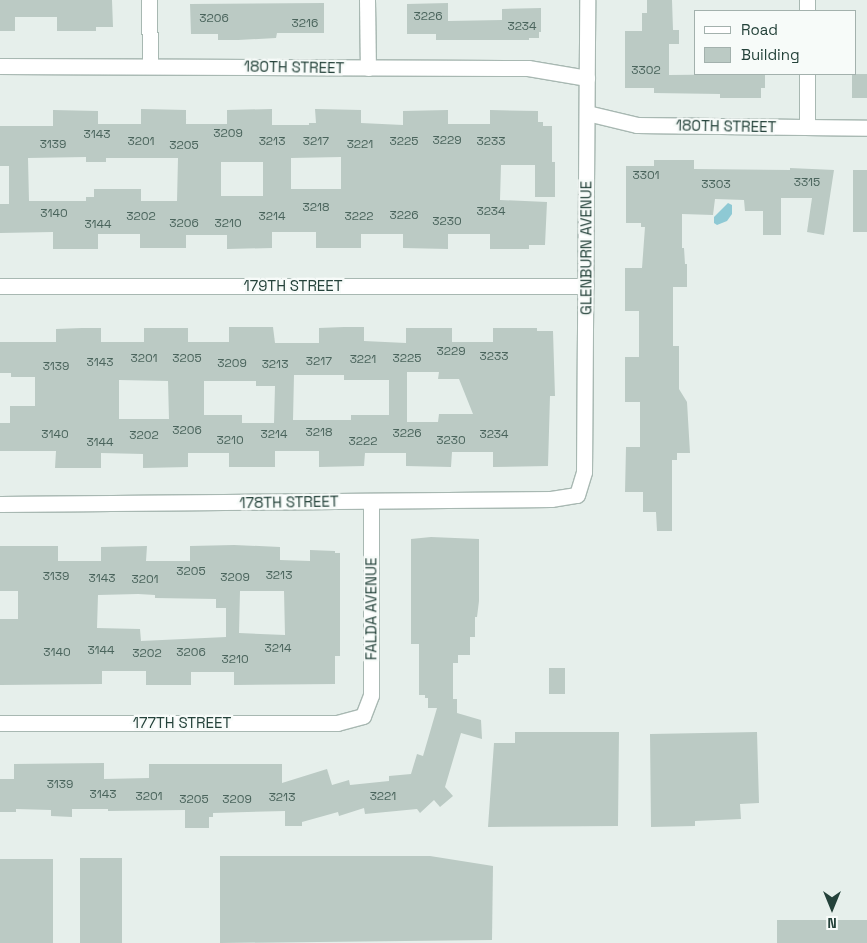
<!DOCTYPE html>
<html>
<head>
<meta charset="utf-8">
<style>
	body { margin:0 }
	#map { position:relative; width:867px; height:943px; overflow:hidden; background:#e6efeb; font-family:"Space Grotesk",sans-serif }
	div>[style] { position:absolute }
	.water>* { inset:0; background:#8ec9d4 }
	.building>* { inset:0; background:#bbcac4; transform-origin:0 0 }
	.roads { filter:drop-shadow(1px 0 #a8b8b2) drop-shadow(-1px 0 #a8b8b2) drop-shadow(0 1px #a8b8b2) drop-shadow(0 -1px #a8b8b2) }
	.minor>* { height:15px; margin:-7.5px; padding:0 7.5px; transform-origin:7.5px; border-radius:7.5px; background:#fff }
	span { translate:-50% -50%; white-space:nowrap; text-align:center; line-height:1.15; -webkit-text-stroke:4.5px #f7fbf9; paint-order:stroke }
	.number-label { font-size:12px; color:#4a645c }
	.number-label span { -webkit-text-stroke-width:0 }
	.street-label { font-size:15px; color:#24423a }
	.legend { position:absolute; left:694px; top:10px; width:162px; height:65px; box-sizing:border-box; background:#f7fbf9; border:1px solid #a3b1ad; margin:0; padding:6px 9px; list-style:none; font-size:15px; color:#24423a }
	.legend li { display:flex; align-items:center; gap:10px; height:25px }
	.legend b { width:25px; border:1px solid #a3b1ad }
	.north { position:absolute; left:807px; top:883px; width:50px; height:50px; -webkit-text-stroke:4px #f7fbf9; paint-order:stroke; rotate:180deg; font-size:14px; font-weight:700; line-height:20px; text-align:center; color:#24423a }
	.north::after { content:''; display:block; margin:auto; width:18px; height:22px; background:#24423a; clip-path:polygon(50% 0,100% 100%,50% 72%,0 100%) }
</style>
</head>
<body>
<div id="map">
	<div class="water">
		<div style="clip-path:polygon(728px 203px,732px 205px,732px 214px,727px 221px,717px 225px,714px 223px,714px 217px)"></div>
	</div>
	<div class="building">
		<div style="clip-path:polygon(0 0,112px 0,113px 27px,96px 27px,96px 31px,57px 31px,57px 17px,15px 17px,15px 31px,0 31px)"></div>
		<div style="clip-path:polygon(647px 0,672px 0,673px 30px,679px 30px,679px 44px,669px 44px,669px 75px,765px 74px,765px 88px,761px 88px,761px 98px,720px 98px,720px 94px,654px 93px,654px 88px,625px 88px,625px 31px,642px 31px,642px 13px,647px 13px)"></div>
		<div style="clip-path:polygon(324px 3px,324px 33px,277px 33px,276px 38px,238px 40px,218px 40px,218px 34px,191px 34px,190px 4px)"></div>
		<div style="clip-path:polygon(448px 3px,448px 21px,502px 20px,502px 9px,541px 8px,541px 32px,539px 32px,539px 38px,529px 38px,529px 40px,436px 40px,436px 34px,407px 34px,407px 4px)"></div>
		<div style="left:852px;top:74px;width:15px;height:24px"></div>
		<div style="clip-path:polygon(evenodd,141px 109px,186px 110px,186px 124px,227px 124px,227px 110px,272px 109px,272px 125px,309px 125px,309px 123px,316px 123px,315px 109px,361px 110px,361px 123px,403px 125px,403px 111px,448px 110px,448px 124px,490px 124px,490px 110px,538px 111px,538px 122px,543px 122px,543px 126px,552px 126px,552px 162px,555px 162px,555px 197px,535px 197px,535px 165px,501px 165px,500px 200px,547px 202px,545px 245px,529px 245px,529px 249px,490px 249px,490px 234px,448px 234px,448px 249px,403px 248px,403px 234px,361px 234px,361px 248px,316px 248px,316px 232px,272px 232px,272px 248px,227px 249px,227px 235px,186px 235px,186px 248px,140px 248px,140px 234px,98px 234px,98px 249px,53px 249px,53px 232px,0 233px,0 204px,9px 204px,9px 166px,0 166px,0 126px,53px 126px,53px 110px,98px 111px,98px 124px,141px 124px,141px 109px,86px 157px,86px 162px,106px 162px,106px 158px,178px 158px,177px 201px,141px 201px,141px 189px,94px 189px,94px 197px,86px 197px,86px 201px,29px 201px,28px 158px,86px 157px,141px 109px,341px 157px,341px 189px,291px 189px,291px 158px,341px 157px,141px 109px,221px 162px,263px 162px,263px 196px,221px 196px,221px 162px)"></div>
		<div style="clip-path:polygon(654px 160px,694px 160px,694px 169px,790px 170px,790px 168px,834px 170px,824px 235px,807px 232px,812px 198px,781px 198px,781px 235px,763px 235px,763px 211px,745px 211px,744px 200px,715px 199px,713px 215px,682px 214px,682px 248px,684px 248px,685px 264px,687px 264px,687px 287px,673px 287px,673px 346px,679px 346px,679px 389px,687px 402px,690px 453px,677px 453px,677px 460px,672px 460px,672px 531px,657px 531px,656px 512px,643px 512px,643px 492px,625px 492px,626px 447px,640px 447px,640px 402px,625px 402px,625px 357px,639px 357px,639px 311px,625px 311px,625px 268px,642px 268px,645px 227px,641px 227px,641px 223px,626px 223px,626px 166px,654px 166px)"></div>
		<div style="left:853px;top:170px;width:14px;height:62px"></div>
		<div style="clip-path:polygon(evenodd,229px 327px,273px 327px,275px 343px,319px 343px,319px 328px,344px 327px,364px 327px,364px 341px,406px 343px,406px 328px,452px 328px,452px 342px,493px 342px,493px 328px,537px 328px,537px 331px,553px 331px,555px 396px,550px 396px,548px 466px,493px 467px,493px 452px,452px 452px,451px 467px,406px 466px,406px 453px,365px 453px,364px 466px,319px 467px,319px 451px,275px 451px,275px 467px,229px 467px,229px 453px,188px 453px,188px 467px,143px 468px,143px 454px,101px 453px,101px 468px,55px 468px,56px 451px,0 451px,0 423px,10px 423px,10px 406px,35px 406px,35px 377px,11px 377px,11px 373px,0 373px,0 342px,56px 342px,56px 329px,82px 328px,101px 328px,101px 342px,144px 342px,144px 328px,188px 328px,188px 342px,229px 342px,229px 327px,407px 372px,439px 372px,438px 379px,459px 379px,473px 414px,439px 414px,438px 422px,407px 422px,407px 372px,229px 327px,294px 375px,344px 375px,344px 380px,389px 380px,389px 415px,351px 415px,351px 420px,293px 420px,294px 375px,229px 327px,119px 380px,168px 381px,169px 419px,119px 419px,119px 380px,229px 327px,204px 381px,256px 381px,256px 386px,275px 386px,274px 423px,242px 423px,242px 415px,204px 415px,204px 381px)"></div>
		<div style="clip-path:polygon(431px 537px,479px 539px,479px 601px,477px 617px,475px 617px,475px 637px,470px 637px,470px 655px,458px 655px,458px 663px,453px 663px,453px 699px,457px 699px,457px 713px,481px 720px,482px 739px,461px 733px,445px 787px,453px 796px,440px 807px,434px 800px,420px 813px,417px 809px,365px 814px,364px 808px,339px 816px,338px 812px,302px 822px,302px 826px,285px 826px,285px 811px,213px 813px,213px 817px,209px 817px,209px 828px,185px 828px,185px 810px,108px 811px,108px 809px,72px 809px,72px 817px,51px 816px,51px 810px,16px 809px,16px 812px,0 812px,0 779px,14px 779px,14px 764px,104px 763px,104px 779px,149px 778px,149px 764px,282px 764px,282px 783px,327px 769px,332px 785px,349px 780px,350px 785px,389px 781px,389px 776px,411px 774px,417px 754px,423px 756px,437px 708px,428px 708px,428px 698px,425px 698px,425px 695px,419px 695px,419px 644px,411px 644px,411px 539px)"></div>
		<div style="clip-path:polygon(evenodd,234px 545px,280px 547px,280px 560px,310px 561px,310px 550px,335px 551px,335px 553px,340px 553px,340px 656px,335px 656px,335px 684px,234px 685px,234px 672px,191px 672px,191px 685px,146px 685px,146px 671px,102px 671px,102px 684px,0 685px,0 619px,18px 619px,18px 591px,0 591px,0 546px,58px 546px,58px 561px,101px 561px,101px 547px,147px 546px,146px 561px,190px 561px,190px 546px,234px 545px,240px 591px,284px 591px,285px 635px,239px 633px,240px 591px,234px 545px,138px 594px,155px 595px,155px 598px,216px 599px,216px 608px,226px 608px,226px 637px,141px 641px,140px 629px,97px 628px,98px 595px,138px 594px)"></div>
		<div style="left:549px;top:668px;width:16px;height:26px"></div>
		<div style="clip-path:polygon(515px 732px,619px 732px,618px 826px,488px 827px,494px 743px,515px 743px)"></div>
		<div style="clip-path:polygon(757px 732px,759px 803px,740px 804px,741px 819px,695px 821px,695px 826px,651px 827px,650px 734px)"></div>
		<div style="clip-path:polygon(220px 856px,430px 856px,493px 866px,492px 940px,220px 943px)"></div>
		<div style="left:80px;top:858px;width:42px;height:85px"></div>
		<div style="left:0;top:859px;width:53px;height:84px"></div>
		<div style="left:867px;top:920px;width:23px;height:90px;rotate:90deg"></div>
	</div>
	<div class="roads">
		<div class="minor">
			<div style="left:149px;top:0;width:65px;rotate:89.1deg"></div>
			<div style="left:367px;top:0;width:68px;rotate:89.2deg"></div>
			<div style="left:807px;top:11px;width:11px;rotate:-90deg"></div>
			<div style="left:0;top:66px;width:528px;rotate:0.22deg"></div>
			<div style="left:528px;top:68px;width:60px;rotate:9.6deg"></div>
			<div style="left:587px;top:113px;width:51px;rotate:13.5deg"></div>
			<div style="left:637px;top:125px;width:230px;rotate:0.7deg"></div>
			<div style="left:807px;top:126px;width:52px;rotate:-90deg"></div>
			<div style="left:0;top:286px;width:586px"></div>
			<div style="left:0;top:504px;width:551px;rotate:-0.52deg"></div>
			<div style="left:551px;top:499px;width:26px;rotate:-9deg"></div>
			<div style="left:577px;top:495px;width:24px;rotate:-73deg"></div>
			<div style="left:584px;top:472px;width:472px;rotate:-89.6deg"></div>
			<div style="left:0;top:723px;width:337px"></div>
			<div style="left:337px;top:723px;width:27px;rotate:-15deg"></div>
			<div style="left:363px;top:716px;width:22px;rotate:-69deg"></div>
			<div style="left:371px;top:695px;width:194px;rotate:-90deg"></div>
		</div>
	</div>
	<div class="number-label">
		<span style="left:428px;top:17px">3226</span>
		<span style="left:214px;top:19px">3206</span>
		<span style="left:305px;top:24px">3216</span>
		<span style="left:522px;top:27px">3234</span>
		<span style="left:646px;top:71px">3302</span>
		<span style="left:228px;top:134px">3209</span>
		<span style="left:97px;top:135px">3143</span>
		<span style="left:447px;top:141px">3229</span>
		<span style="left:141px;top:142px">3201</span>
		<span style="left:272px;top:142px">3213</span>
		<span style="left:316px;top:142px">3217</span>
		<span style="left:404px;top:142px">3225</span>
		<span style="left:491px;top:142px">3233</span>
		<span style="left:53px;top:145px">3139</span>
		<span style="left:360px;top:145px">3221</span>
		<span style="left:184px;top:146px">3205</span>
		<span style="left:646px;top:176px">3301</span>
		<span style="left:807px;top:183px">3315</span>
		<span style="left:716px;top:185px">3303</span>
		<span style="left:316px;top:208px">3218</span>
		<span style="left:491px;top:212px">3234</span>
		<span style="left:54px;top:214px">3140</span>
		<span style="left:404px;top:216px">3226</span>
		<span style="left:141px;top:217px">3202</span>
		<span style="left:272px;top:217px">3214</span>
		<span style="left:359px;top:217px">3222</span>
		<span style="left:447px;top:222px">3230</span>
		<span style="left:184px;top:224px">3206</span>
		<span style="left:228px;top:224px">3210</span>
		<span style="left:98px;top:225px">3144</span>
		<span style="left:451px;top:352px">3229</span>
		<span style="left:494px;top:357px">3233</span>
		<span style="left:144px;top:359px">3201</span>
		<span style="left:187px;top:359px">3205</span>
		<span style="left:407px;top:359px">3225</span>
		<span style="left:363px;top:360px">3221</span>
		<span style="left:319px;top:362px">3217</span>
		<span style="left:100px;top:363px">3143</span>
		<span style="left:232px;top:364px">3209</span>
		<span style="left:275px;top:365px">3213</span>
		<span style="left:56px;top:367px">3139</span>
		<span style="left:187px;top:431px">3206</span>
		<span style="left:319px;top:433px">3218</span>
		<span style="left:407px;top:434px">3226</span>
		<span style="left:55px;top:435px">3140</span>
		<span style="left:274px;top:435px">3214</span>
		<span style="left:494px;top:435px">3234</span>
		<span style="left:144px;top:436px">3202</span>
		<span style="left:230px;top:441px">3210</span>
		<span style="left:451px;top:441px">3230</span>
		<span style="left:363px;top:442px">3222</span>
		<span style="left:100px;top:443px">3144</span>
		<span style="left:191px;top:572px">3205</span>
		<span style="left:279px;top:576px">3213</span>
		<span style="left:56px;top:577px">3139</span>
		<span style="left:235px;top:578px">3209</span>
		<span style="left:102px;top:579px">3143</span>
		<span style="left:145px;top:580px">3201</span>
		<span style="left:278px;top:649px">3214</span>
		<span style="left:101px;top:651px">3144</span>
		<span style="left:57px;top:653px">3140</span>
		<span style="left:191px;top:653px">3206</span>
		<span style="left:147px;top:654px">3202</span>
		<span style="left:235px;top:660px">3210</span>
		<span style="left:60px;top:785px">3139</span>
		<span style="left:103px;top:795px">3143</span>
		<span style="left:149px;top:797px">3201</span>
		<span style="left:383px;top:797px">3221</span>
		<span style="left:282px;top:798px">3213</span>
		<span style="left:194px;top:800px">3205</span>
		<span style="left:237px;top:800px">3209</span>
	</div>
	<div class="street-label">
		<span style="left:294px;top:67px;rotate:1deg">180TH STREET</span>
		<span style="left:726px;top:126px;rotate:1deg">180TH STREET</span>
		<span style="left:586px;top:248px;rotate:-90deg">GLENBURN AVENUE</span>
		<span style="left:293px;top:286px">179TH STREET</span>
		<span style="left:289px;top:502px;rotate:-1deg">178TH STREET</span>
		<span style="left:371px;top:609px;rotate:-90deg">FALDA AVENUE</span>
		<span style="left:182px;top:723px">177TH STREET</span>
	</div>
	<ul class="legend">
	<li><b style="height:6px;background:#fff"></b>Road</li>
	<li><b style="height:14px;background:#bbcac4"></b>Building</li>
	</ul>
	<div class="north">N</div>
</div>
</body>
</html>
